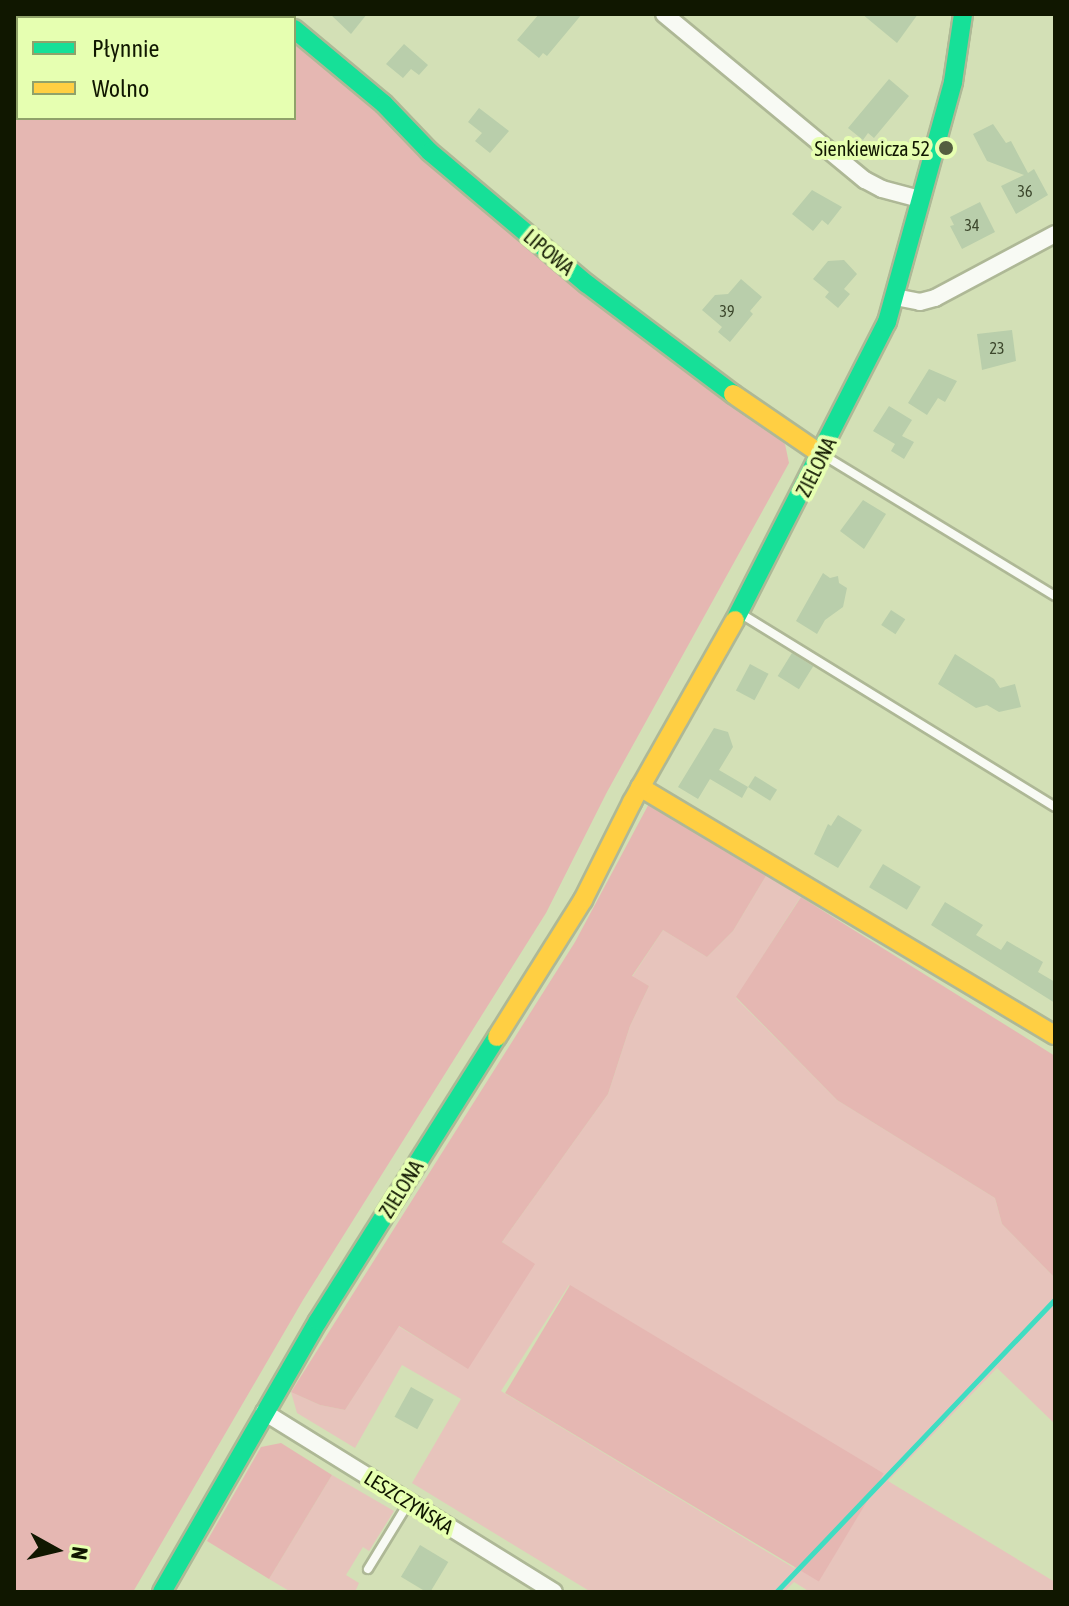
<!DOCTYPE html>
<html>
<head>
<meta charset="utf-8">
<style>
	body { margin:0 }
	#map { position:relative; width:1069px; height:1606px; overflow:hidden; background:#d3e0b6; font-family:"Asap Condensed",sans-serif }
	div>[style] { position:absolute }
	.green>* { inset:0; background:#e7c4bc }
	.forest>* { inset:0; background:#e5b7b2; transform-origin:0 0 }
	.stream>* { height:5px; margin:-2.5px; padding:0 2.5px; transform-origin:2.5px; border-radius:2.5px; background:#3fddc2 }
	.building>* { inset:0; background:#b9ceab; transform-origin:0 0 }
	.roads { filter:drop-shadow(2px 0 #aeb896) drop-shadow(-2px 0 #aeb896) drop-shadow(0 2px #aeb896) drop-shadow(0 -2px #aeb896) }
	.lane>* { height:8px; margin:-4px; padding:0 4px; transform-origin:4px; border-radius:4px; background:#f8faf4 }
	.street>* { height:16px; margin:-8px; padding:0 8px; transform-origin:8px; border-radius:8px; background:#f8faf4 }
	.fast>* { height:18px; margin:-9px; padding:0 9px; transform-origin:9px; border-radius:9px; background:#16e098 }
	.slow>* { height:18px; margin:-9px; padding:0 9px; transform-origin:9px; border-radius:9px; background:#ffcf43 }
	.dots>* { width:22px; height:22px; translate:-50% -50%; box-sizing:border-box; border:4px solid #e6ffb1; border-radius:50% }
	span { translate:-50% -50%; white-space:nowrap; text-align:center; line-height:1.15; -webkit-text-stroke:8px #e6ffb1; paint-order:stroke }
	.number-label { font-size:16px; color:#3c472c }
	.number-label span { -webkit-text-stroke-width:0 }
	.poi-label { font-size:20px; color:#101700 }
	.right { translate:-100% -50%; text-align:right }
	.street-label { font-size:20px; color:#101700 }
	.frame { position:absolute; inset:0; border:16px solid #101700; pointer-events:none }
	.legend { position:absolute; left:16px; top:16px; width:280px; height:104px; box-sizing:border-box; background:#e6ffb1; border:2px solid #90a26a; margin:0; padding:10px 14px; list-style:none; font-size:24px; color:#101700 }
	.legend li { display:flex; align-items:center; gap:16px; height:40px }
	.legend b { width:40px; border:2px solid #90a26a }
	.north { position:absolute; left:16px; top:1510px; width:80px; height:80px; -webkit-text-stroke:6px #e6ffb1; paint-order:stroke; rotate:98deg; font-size:22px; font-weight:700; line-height:32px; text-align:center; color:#101700 }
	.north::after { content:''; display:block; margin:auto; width:28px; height:36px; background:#101700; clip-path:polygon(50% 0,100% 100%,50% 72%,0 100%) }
</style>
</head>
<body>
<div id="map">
	<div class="green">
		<div style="clip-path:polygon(evenodd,770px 869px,805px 890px,736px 998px,837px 1100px,995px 1198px,1002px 1224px,1055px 1278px,1055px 1424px,997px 1368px,888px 1481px,1055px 1582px,1055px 1592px,810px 1592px,794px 1582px,784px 1592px,591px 1592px,412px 1483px,461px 1399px,402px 1365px,355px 1448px,297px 1413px,291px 1392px,320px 1405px,345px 1410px,398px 1326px,467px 1368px,534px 1264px,502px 1242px,608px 1094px,630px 1026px,649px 986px,632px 977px,663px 930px,707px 957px,733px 931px,770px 869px,569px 1285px,882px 1474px,794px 1568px,501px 1391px,569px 1285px)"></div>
		<div style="clip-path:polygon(332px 1475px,394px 1511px,369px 1551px,363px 1547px,346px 1575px,359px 1583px,355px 1592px,291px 1592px,269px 1579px)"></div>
	</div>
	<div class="forest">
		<div style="clip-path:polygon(14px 14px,263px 14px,268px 18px,18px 18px,18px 118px,294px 118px,294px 40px,785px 444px,789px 463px,607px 792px,546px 913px,303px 1300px,133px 1592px,14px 1592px)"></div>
		<div style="clip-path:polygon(652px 798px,770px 869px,733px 931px,707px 957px,663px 930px,632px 976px,649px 986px,630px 1026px,608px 1094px,502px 1242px,535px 1264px,468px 1369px,399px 1326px,345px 1410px,320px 1405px,291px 1392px,575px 942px)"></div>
		<div style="clip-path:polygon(801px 897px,1055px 1056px,1055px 1278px,1002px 1224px,995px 1198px,837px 1100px,736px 997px)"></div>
		<div style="left:570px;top:1285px;width:366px;height:126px;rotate:31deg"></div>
		<div style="clip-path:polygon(281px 1443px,332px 1475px,269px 1579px,207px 1541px,261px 1447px)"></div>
	</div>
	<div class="stream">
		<div style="left:776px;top:1592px;width:405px;rotate:-46.4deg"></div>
	</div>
	<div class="building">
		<div style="clip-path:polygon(330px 14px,367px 14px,351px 34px)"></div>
		<div style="clip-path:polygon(539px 14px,582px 14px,547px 56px,543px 53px,539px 58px,517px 40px)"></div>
		<div style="clip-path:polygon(862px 14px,918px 14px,897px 43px)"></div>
		<div style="clip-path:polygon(404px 44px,428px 65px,419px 75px,411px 69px,403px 78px,386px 64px)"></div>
		<div style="clip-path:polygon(889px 79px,909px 96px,874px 138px,868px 133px,863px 140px,848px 128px)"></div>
		<div style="clip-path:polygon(479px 108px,509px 131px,490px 153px,475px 141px,482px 133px,468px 122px)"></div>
		<div style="clip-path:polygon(993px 124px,1006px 143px,1011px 141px,1028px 173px,1034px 169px,1048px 195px,1016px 214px,1001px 186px,1024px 175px,987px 161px,973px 134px)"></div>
		<div style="clip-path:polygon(812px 190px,842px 207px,828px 225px,822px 220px,813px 231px,792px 214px)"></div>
		<div style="clip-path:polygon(980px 202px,995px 232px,962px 249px,950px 226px,954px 225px,950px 217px)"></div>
		<div style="clip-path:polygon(844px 260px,857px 274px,844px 289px,850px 294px,838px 308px,825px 297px,829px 292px,813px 279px,828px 261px)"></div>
		<div style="clip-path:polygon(741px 279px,762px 297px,750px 311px,753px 314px,730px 342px,718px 332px,722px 327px,702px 310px,715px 295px,728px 294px)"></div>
		<div style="clip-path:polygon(1012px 330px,1016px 361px,982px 370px,977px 334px)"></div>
		<div style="clip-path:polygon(929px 369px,957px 381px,945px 402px,938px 398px,927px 415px,908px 403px)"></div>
		<div style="clip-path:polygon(889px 406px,912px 420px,902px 436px,914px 442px,904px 459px,891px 451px,895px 444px,873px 431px)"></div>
		<div style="clip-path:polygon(863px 500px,886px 514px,864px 549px,840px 531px)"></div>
		<div style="clip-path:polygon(823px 573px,830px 578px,838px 576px,839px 583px,847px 588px,843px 607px,825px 620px,817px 634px,796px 621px)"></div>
		<div style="left:891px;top:610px;width:17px;height:18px;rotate:33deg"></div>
		<div style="left:792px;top:653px;width:25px;height:27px;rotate:32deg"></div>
		<div style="clip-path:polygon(955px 654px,994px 679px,1000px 688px,1015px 684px,1021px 707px,999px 712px,987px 705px,976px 708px,938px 684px)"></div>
		<div style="left:750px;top:664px;width:21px;height:30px;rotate:28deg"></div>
		<div style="clip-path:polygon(714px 728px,728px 732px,733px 747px,719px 770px,748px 787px,742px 798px,710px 779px,698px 799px,678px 787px)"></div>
		<div style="left:755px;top:776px;width:26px;height:13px;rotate:32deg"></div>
		<div style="clip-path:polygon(838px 815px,862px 830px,838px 868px,814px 854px,828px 824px,831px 826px)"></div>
		<div style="left:883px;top:864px;width:44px;height:27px;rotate:31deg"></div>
		<div style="clip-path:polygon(945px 902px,983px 925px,976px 935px,1001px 950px,1007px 941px,1043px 962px,1038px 972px,1055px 982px,1055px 1003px,931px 925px)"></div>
		<div style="left:411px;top:1387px;width:26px;height:34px;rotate:29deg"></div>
		<div style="left:420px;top:1545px;width:33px;height:37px;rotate:31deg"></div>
	</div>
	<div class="roads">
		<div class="lane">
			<div style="left:823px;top:455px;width:271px;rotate:31.3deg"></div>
			<div style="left:743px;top:615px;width:366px;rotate:31.6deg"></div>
			<div style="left:368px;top:1569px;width:79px;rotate:-58.5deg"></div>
		</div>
		<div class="street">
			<div style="left:277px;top:14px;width:6px;rotate:45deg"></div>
			<div style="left:664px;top:14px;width:261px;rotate:39.6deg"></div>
			<div style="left:865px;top:180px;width:19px;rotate:28deg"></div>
			<div style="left:882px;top:189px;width:38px;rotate:15deg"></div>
			<div style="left:895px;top:297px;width:25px;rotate:11deg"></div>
			<div style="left:920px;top:302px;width:16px;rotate:-15deg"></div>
			<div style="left:935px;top:298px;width:136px;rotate:-28.1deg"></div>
			<div style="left:264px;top:1412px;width:341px;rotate:31.8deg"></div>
		</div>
		<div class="fast">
			<div style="left:294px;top:29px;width:117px;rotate:39.8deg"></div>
			<div style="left:384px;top:104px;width:66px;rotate:46.2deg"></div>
			<div style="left:430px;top:152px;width:205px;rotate:40.1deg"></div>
			<div style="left:587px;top:284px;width:183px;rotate:37deg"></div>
			<div style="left:735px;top:620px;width:335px;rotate:-63deg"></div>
			<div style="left:887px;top:322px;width:249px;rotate:-74.6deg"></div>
			<div style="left:953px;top:82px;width:69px;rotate:-81.6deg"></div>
			<div style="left:162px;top:1592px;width:313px;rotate:-60.1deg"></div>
			<div style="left:318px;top:1321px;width:336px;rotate:-57.8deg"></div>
		</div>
		<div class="slow">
			<div style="left:733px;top:394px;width:108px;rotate:34.4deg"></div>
			<div style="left:640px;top:787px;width:483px;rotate:30.9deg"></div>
			<div style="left:497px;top:1037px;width:162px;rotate:-57.9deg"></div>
			<div style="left:583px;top:900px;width:110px;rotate:-63.4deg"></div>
			<div style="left:632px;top:802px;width:209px;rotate:-60.5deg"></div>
		</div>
	</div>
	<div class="dots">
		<div style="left:946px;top:148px;background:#545d40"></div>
	</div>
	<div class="number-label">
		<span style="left:1025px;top:191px">36</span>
		<span style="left:972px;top:225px">34</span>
		<span style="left:727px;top:311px">39</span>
		<span style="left:997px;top:348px">23</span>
	</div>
	<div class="poi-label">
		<span class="right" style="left:930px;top:148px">Sienkiewicza 52</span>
	</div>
	<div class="street-label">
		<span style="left:549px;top:252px;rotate:40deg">LIPOWA</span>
		<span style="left:816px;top:467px;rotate:-63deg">ZIELONA</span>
		<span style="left:401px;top:1189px;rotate:-58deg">ZIELONA</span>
		<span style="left:409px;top:1502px;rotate:32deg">LESZCZYŃSKA</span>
	</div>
	<div class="frame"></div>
	<ul class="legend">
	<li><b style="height:10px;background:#16e098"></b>Płynnie</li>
	<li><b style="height:10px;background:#ffcf43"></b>Wolno</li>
	</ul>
	<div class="north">N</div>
</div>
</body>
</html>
